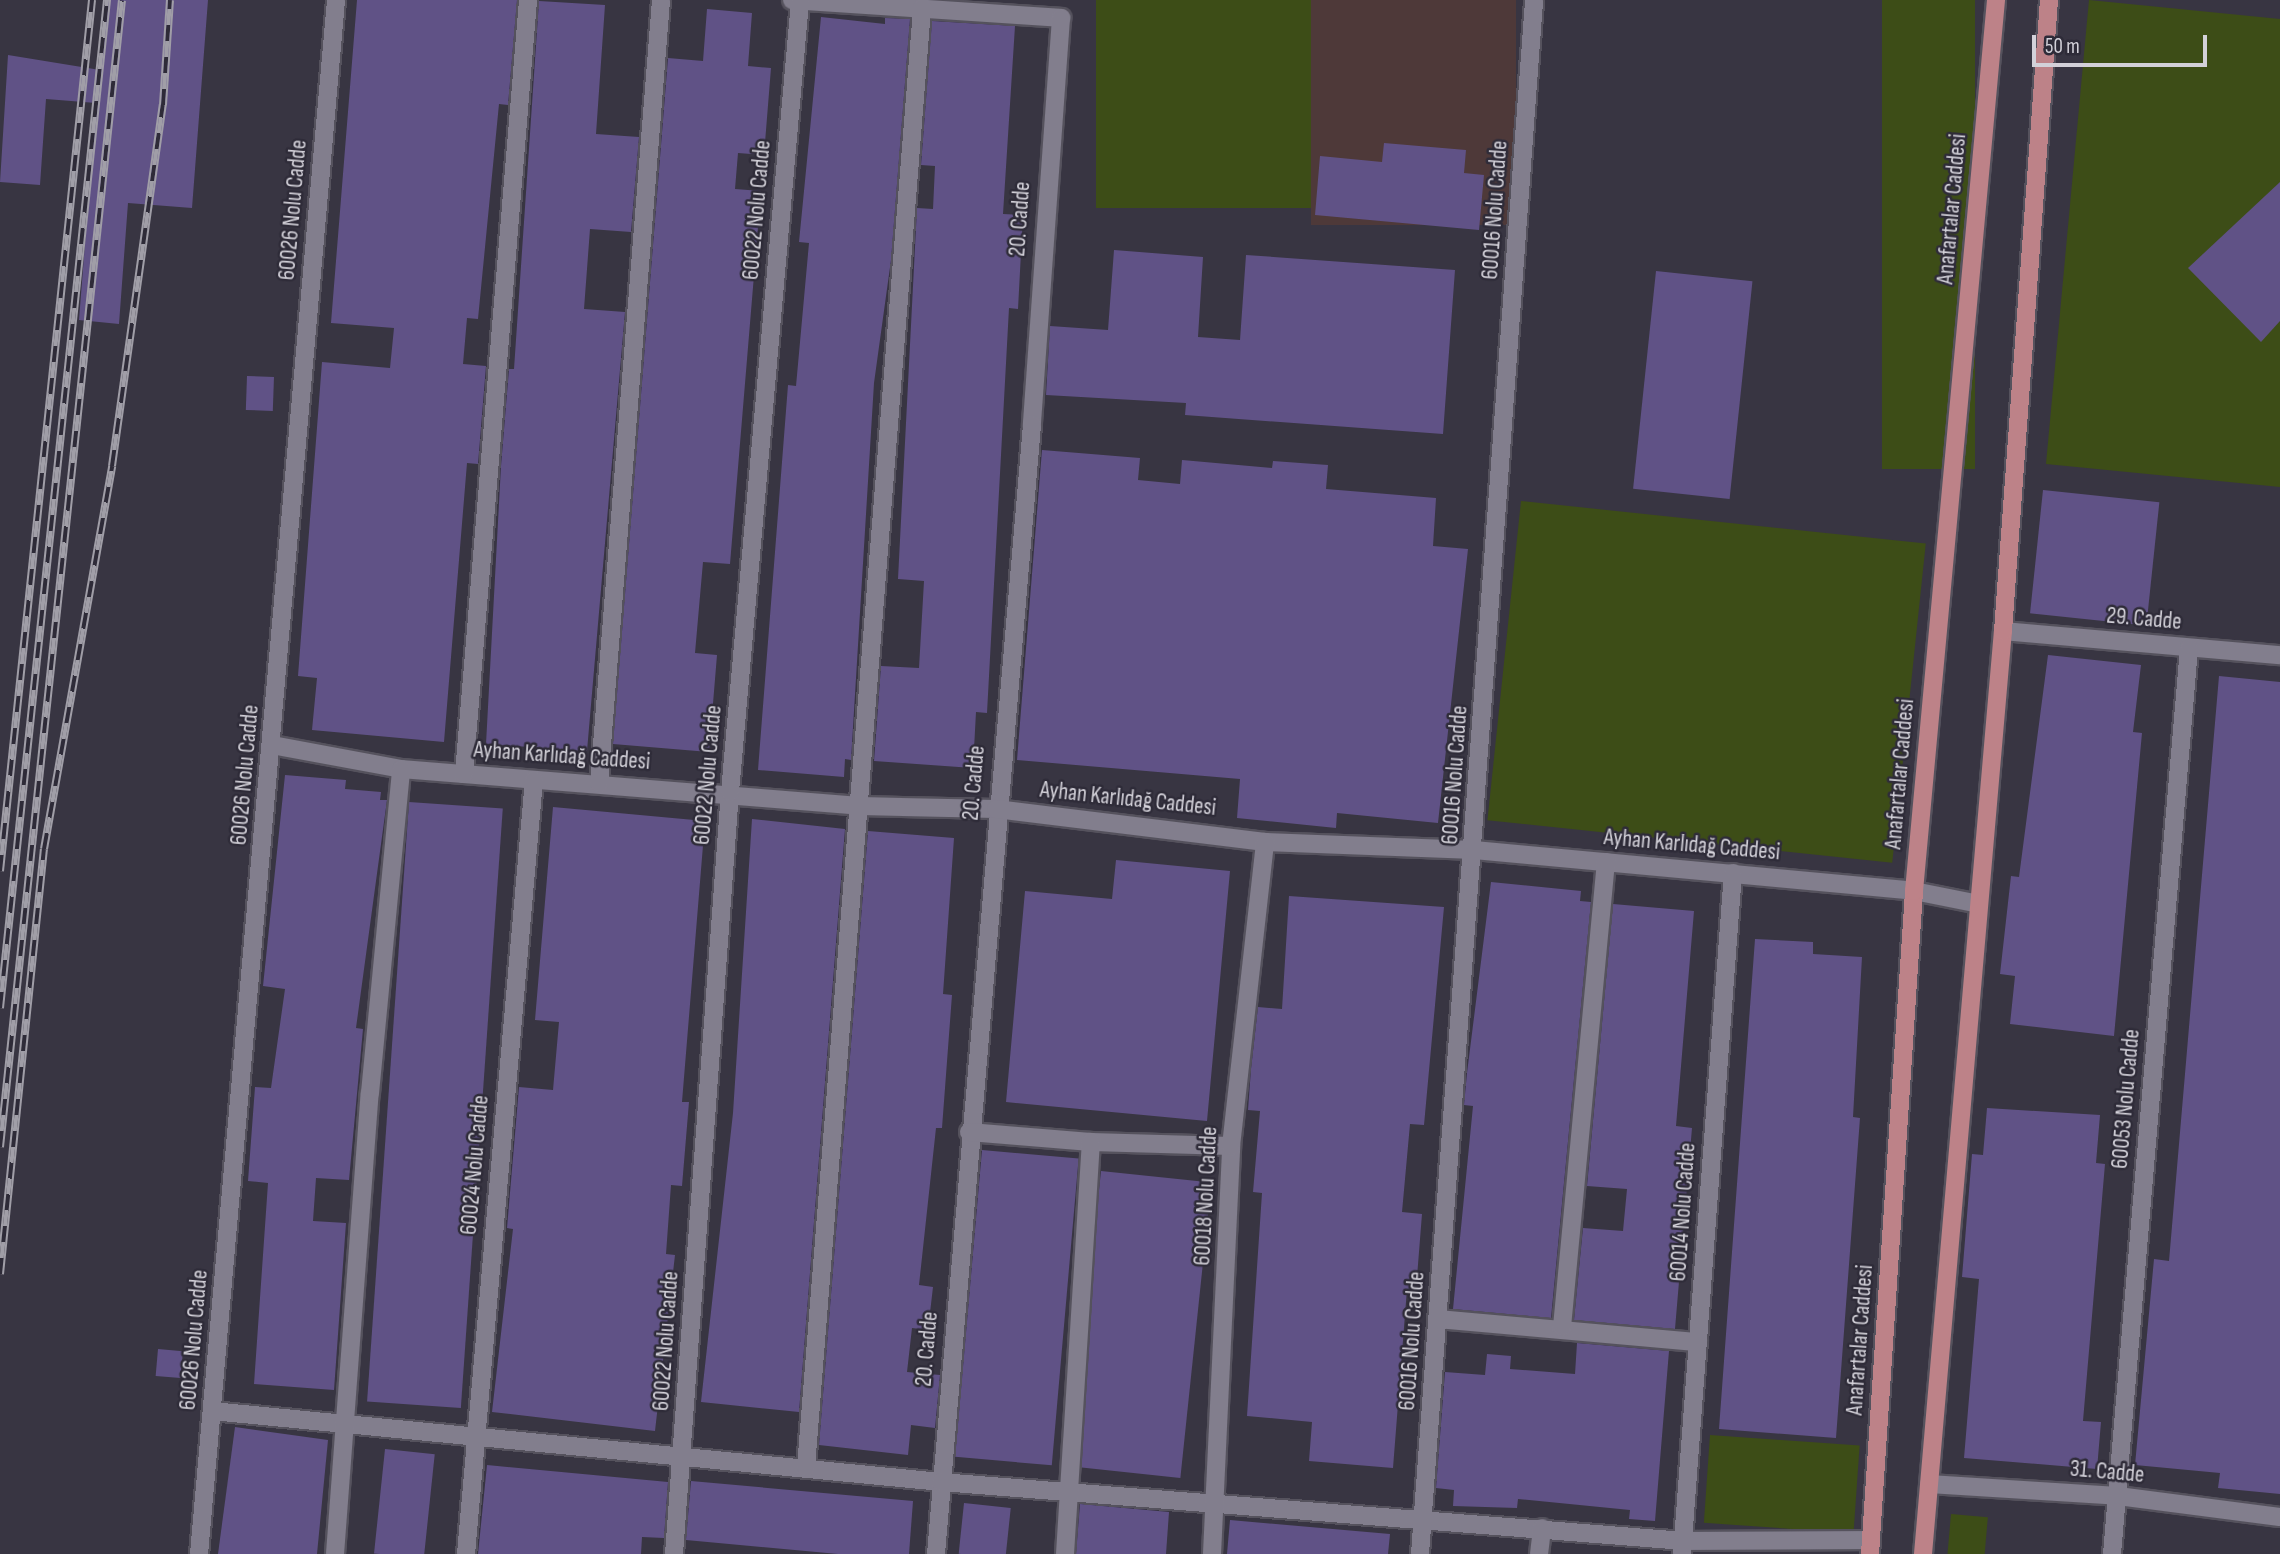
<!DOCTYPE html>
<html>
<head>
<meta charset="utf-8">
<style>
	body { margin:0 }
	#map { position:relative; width:2280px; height:1554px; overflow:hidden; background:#383542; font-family:"Sofia Sans Condensed",sans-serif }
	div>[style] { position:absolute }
	.education>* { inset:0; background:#4e3939; transform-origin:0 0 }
	.green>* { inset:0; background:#3d4d17; transform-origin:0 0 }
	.building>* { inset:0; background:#605286; transform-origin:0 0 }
	.roads { filter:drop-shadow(2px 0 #55525d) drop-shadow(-2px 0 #55525d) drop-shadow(0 2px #55525d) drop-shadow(0 -2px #55525d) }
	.minor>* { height:18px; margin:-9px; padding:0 9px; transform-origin:9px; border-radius:9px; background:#827e8d }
	.major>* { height:18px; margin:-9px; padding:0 9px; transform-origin:9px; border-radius:9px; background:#bd8288 }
	.rail>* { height:8px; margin-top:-4px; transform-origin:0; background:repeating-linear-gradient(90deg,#2e2b38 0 16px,#a09ea7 0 32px); box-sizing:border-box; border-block:2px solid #a09ea7 }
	span { translate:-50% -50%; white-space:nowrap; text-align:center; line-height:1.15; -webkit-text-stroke:5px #2e2b38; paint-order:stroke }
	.street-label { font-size:23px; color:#d3d1d9 }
	.scale { position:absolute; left:2032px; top:35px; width:175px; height:32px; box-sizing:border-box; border:4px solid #d3d1d9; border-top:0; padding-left:9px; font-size:21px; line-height:24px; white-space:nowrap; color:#d3d1d9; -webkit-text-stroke:5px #2e2b38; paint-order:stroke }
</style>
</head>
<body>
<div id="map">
	<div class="education">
		<div style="left:1311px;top:0;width:205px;height:225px"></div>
	</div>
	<div class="green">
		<div style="left:1096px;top:0;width:215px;height:208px"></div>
		<div style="left:1882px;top:0;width:93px;height:469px"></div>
		<div style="clip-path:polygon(2089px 0,2280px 19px,2280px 487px,2046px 464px)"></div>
		<div style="left:1521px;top:501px;width:407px;height:321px;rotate:6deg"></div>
		<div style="left:1710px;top:1435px;width:150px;height:88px;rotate:4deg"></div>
		<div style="left:1951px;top:1514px;width:37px;height:40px;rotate:5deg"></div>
	</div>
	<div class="building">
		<div style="clip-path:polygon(106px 0,208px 0,192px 208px,128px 203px,119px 324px,79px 320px,96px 103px,46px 99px,40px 185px,0 182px,8px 55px,100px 70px)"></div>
		<div style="clip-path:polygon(357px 0,517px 0,508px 105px,499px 104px,478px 319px,467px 318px,463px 364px,486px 366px,478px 464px,467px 463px,444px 742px,312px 730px,317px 678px,298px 676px,322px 362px,390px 368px,394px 328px,331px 323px)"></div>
		<div style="clip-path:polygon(539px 1px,605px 5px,596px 134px,639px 137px,631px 232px,590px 229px,584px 309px,625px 312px,587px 751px,486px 744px,501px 466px,509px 369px,514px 369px)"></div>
		<div style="clip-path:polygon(707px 9px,752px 13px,748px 66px,771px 68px,764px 155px,738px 153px,735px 189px,761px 191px,730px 564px,703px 562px,695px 653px,717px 655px,709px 752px,613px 744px,668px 58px,703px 61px)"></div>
		<div style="clip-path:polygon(821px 17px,885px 24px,885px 18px,910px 19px,891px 260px,874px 383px,851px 760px,845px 759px,844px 777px,758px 770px,788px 385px,796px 386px,809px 243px,799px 242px)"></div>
		<div style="clip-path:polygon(932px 21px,1015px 26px,1003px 214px,1023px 215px,1018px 309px,1009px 308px,987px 713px,976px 712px,973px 768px,874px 761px,881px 666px,919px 668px,924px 581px,898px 579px,917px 208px,933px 209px,935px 166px,921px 165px)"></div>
		<div style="clip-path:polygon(1384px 143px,1466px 150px,1464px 173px,1484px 175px,1479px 230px,1315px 215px,1320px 156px,1382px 162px)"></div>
		<div style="clip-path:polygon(2280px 182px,2280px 321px,2261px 342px,2188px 268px)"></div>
		<div style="clip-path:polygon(1114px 250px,1203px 257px,1198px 337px,1240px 340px,1246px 255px,1455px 270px,1443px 434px,1185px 415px,1186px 403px,1046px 395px,1050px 326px,1108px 330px)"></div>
		<div style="left:1656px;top:271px;width:97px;height:219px;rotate:6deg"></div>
		<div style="left:247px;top:376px;width:27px;height:34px;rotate:2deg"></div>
		<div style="clip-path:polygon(1042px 450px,1140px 458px,1138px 480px,1180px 484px,1182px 460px,1272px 468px,1273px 461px,1328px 465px,1326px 489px,1436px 498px,1433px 546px,1468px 549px,1438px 823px,1337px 813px,1336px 828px,1237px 818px,1240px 779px,1017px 760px)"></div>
		<div style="left:2043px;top:490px;width:117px;height:124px;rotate:6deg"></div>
		<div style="clip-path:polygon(2048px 655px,2141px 665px,2133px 732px,2142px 733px,2114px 1036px,2010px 1024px,2015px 976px,2000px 974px,2011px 876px,2019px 877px)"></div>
		<div style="clip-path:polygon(2219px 676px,2280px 682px,2280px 1494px,2218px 1488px,2220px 1473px,2135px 1465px,2154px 1259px,2169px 1261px)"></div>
		<div style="clip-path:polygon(285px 775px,346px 780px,345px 789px,381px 792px,380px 800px,387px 800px,356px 1028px,363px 1029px,349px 1180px,316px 1178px,313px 1221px,346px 1223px,334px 1390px,254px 1384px,268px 1183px,248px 1181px,255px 1087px,271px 1088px,285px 989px,263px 986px)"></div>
		<div style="left:409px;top:802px;width:94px;height:601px;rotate:4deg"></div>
		<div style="clip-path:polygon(553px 807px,705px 821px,682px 1102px,689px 1102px,682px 1186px,671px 1185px,666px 1254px,675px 1255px,655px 1431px,492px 1412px,513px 1229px,507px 1228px,519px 1087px,553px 1090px,559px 1022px,535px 1020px)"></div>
		<div style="clip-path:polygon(752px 819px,845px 829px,799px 1412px,701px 1402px,733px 1113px)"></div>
		<div style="clip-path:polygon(868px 831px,954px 838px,943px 994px,952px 995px,942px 1128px,936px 1128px,919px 1285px,933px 1287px,928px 1330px,912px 1328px,907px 1372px,940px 1375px,935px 1428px,911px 1425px,908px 1455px,819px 1445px)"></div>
		<div style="clip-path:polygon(1116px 860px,1230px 871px,1207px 1121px,1006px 1102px,1025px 891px,1112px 899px)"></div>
		<div style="clip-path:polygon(1491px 882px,1581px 891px,1580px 901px,1591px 902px,1551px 1318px,1453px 1309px,1473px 1106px,1464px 1105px,1467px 1073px)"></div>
		<div style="clip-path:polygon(1289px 896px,1444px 907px,1424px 1125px,1410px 1124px,1402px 1212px,1422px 1214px,1416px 1290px,1407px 1289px,1393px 1468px,1309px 1461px,1312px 1422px,1247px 1416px,1262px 1193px,1253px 1192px,1260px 1111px,1248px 1110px,1251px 1069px,1258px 1007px,1282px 1009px)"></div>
		<div style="clip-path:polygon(1613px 904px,1694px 911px,1676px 1126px,1692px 1128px,1675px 1329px,1574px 1320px,1583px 1228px,1623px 1231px,1627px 1189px,1587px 1186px)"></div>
		<div style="clip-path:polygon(1755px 939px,1813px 942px,1813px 954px,1862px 957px,1853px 1117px,1860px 1118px,1836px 1438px,1719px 1429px)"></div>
		<div style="clip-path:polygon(1987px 1108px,2100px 1115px,2096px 1163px,2105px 1164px,2083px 1421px,2101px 1422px,2097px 1469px,1964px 1458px,1979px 1279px,1962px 1277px,1972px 1154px,1983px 1155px)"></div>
		<div style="left:982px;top:1150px;width:97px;height:308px;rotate:5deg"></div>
		<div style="left:1101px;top:1171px;width:111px;height:297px;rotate:6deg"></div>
		<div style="clip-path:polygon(1577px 1343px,1669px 1351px,1655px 1521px,1629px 1519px,1630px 1510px,1518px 1499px,1517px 1508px,1453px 1506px,1454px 1490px,1436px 1488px,1445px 1372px,1485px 1375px,1487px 1354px,1511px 1356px,1510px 1369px,1575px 1374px)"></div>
		<div style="left:158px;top:1349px;width:25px;height:27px;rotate:5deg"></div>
		<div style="clip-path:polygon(235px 1427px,328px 1440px,317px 1554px,218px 1554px)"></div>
		<div style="left:385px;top:1449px;width:50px;height:105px;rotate:6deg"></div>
		<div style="clip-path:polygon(487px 1465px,668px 1482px,664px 1538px,642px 1537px,641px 1554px,478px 1554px)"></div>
		<div style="clip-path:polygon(691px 1481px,913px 1501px,909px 1554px,838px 1554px,686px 1540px)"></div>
		<div style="left:964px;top:1503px;width:47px;height:51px;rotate:6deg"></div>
		<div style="clip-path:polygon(1080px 1504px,1169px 1512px,1166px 1554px,1076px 1554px)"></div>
		<div style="clip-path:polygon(1230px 1520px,1390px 1534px,1388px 1554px,1227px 1554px)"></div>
	</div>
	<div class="roads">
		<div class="minor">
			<div style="left:792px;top:0;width:270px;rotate:3.8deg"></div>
			<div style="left:1061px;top:18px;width:408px;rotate:94.1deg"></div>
			<div style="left:1032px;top:425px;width:1133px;rotate:94.86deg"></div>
			<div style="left:2003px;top:631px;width:278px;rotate:5deg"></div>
			<div style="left:272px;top:745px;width:131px;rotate:10.5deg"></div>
			<div style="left:401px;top:769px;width:460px;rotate:4.6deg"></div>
			<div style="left:860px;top:806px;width:136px;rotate:1.3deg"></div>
			<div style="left:996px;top:809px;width:271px;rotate:7deg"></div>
			<div style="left:1265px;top:842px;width:209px;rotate:2.2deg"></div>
			<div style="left:1474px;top:850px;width:442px;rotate:5.3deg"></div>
			<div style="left:1914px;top:891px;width:66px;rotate:11.3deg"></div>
			<div style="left:464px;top:774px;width:777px;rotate:-85.27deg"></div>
			<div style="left:599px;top:783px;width:785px;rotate:-85.47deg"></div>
			<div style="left:969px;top:1132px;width:122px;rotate:4.7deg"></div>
			<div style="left:1091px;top:1142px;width:140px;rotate:1.6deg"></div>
			<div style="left:1438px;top:1319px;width:261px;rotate:5.1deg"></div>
			<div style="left:1562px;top:1327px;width:467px;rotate:-84.6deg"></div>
			<div style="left:212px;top:1411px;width:732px;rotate:5.56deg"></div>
			<div style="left:941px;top:1482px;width:745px;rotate:4.54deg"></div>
			<div style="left:1684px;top:1541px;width:187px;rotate:-0.3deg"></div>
			<div style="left:806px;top:1467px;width:1464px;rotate:-85.45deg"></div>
			<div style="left:1929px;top:1484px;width:189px;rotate:3.6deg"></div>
			<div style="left:2118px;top:1496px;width:163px;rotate:7.4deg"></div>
			<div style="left:199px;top:1554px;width:1560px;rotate:-84.96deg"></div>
			<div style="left:335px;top:1554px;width:462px;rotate:-85.7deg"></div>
			<div style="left:370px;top:1093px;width:325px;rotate:-84.5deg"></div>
			<div style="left:466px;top:1554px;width:777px;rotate:-84.98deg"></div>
			<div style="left:674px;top:1554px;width:764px;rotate:-85.8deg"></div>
			<div style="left:730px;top:792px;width:794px;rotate:-84.94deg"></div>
			<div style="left:1065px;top:1554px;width:413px;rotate:-86.4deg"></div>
			<div style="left:1212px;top:1554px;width:408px;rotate:-87.3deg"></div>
			<div style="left:1231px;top:1146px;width:306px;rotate:-83.6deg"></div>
			<div style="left:1420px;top:1554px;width:1558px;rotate:-85.8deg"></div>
			<div style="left:1539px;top:1554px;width:26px;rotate:-83deg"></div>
			<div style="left:1682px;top:1554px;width:683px;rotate:-85.72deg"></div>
			<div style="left:2112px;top:1554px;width:909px;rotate:-85.14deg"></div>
		</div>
		<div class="major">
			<div style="left:1870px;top:1554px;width:664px;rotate:-86.2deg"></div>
			<div style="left:1914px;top:891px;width:895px;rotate:-84.74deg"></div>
			<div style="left:1923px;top:1554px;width:926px;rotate:-85.05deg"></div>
			<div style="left:2003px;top:631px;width:633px;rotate:-85.83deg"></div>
		</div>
	</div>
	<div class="rail">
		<div style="left:0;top:871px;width:876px;rotate:-83.97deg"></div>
		<div style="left:0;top:1008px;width:1014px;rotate:-83.94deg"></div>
		<div style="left:0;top:1147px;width:1153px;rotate:-83.93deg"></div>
		<div style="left:0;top:1274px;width:427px;rotate:-84.1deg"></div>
		<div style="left:44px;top:849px;width:389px;rotate:-79.9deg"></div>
		<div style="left:112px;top:466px;width:365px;rotate:-82deg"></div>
		<div style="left:163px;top:105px;width:105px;rotate:-86.2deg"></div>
	</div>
	<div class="street-label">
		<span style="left:1952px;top:209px;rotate:-85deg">Anafartalar Caddesi</span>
		<span style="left:293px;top:210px;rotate:-85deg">60026 Nolu Cadde</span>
		<span style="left:757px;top:210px;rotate:-85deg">60022 Nolu Cadde</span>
		<span style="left:1495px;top:210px;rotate:-86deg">60016 Nolu Cadde</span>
		<span style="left:1020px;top:219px;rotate:-86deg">20. Cadde</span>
		<span style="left:2144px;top:619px;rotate:5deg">29. Cadde</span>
		<span style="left:562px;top:756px;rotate:4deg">Ayhan Karlıdağ Caddesi</span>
		<span style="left:1900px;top:774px;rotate:-85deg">Anafartalar Caddesi</span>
		<span style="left:245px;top:775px;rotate:-85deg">60026 Nolu Cadde</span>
		<span style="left:708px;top:775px;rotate:-85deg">60022 Nolu Cadde</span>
		<span style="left:1455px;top:775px;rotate:-86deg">60016 Nolu Cadde</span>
		<span style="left:974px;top:783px;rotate:-85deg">20. Cadde</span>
		<span style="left:1128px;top:799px;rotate:6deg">Ayhan Karlıdağ Caddesi</span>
		<span style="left:1692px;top:845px;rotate:5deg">Ayhan Karlıdağ Caddesi</span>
		<span style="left:2126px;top:1099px;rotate:-85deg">60053 Nolu Cadde</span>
		<span style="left:475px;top:1165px;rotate:-85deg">60024 Nolu Cadde</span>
		<span style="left:1206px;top:1196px;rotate:-87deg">60018 Nolu Cadde</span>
		<span style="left:1683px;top:1212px;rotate:-86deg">60014 Nolu Cadde</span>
		<span style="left:194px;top:1340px;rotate:-85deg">60026 Nolu Cadde</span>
		<span style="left:1860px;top:1340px;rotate:-86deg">Anafartalar Caddesi</span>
		<span style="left:666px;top:1341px;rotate:-86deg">60022 Nolu Cadde</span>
		<span style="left:1412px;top:1341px;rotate:-86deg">60016 Nolu Cadde</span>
		<span style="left:927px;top:1349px;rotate:-85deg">20. Cadde</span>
		<span style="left:2107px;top:1472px;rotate:5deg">31. Cadde</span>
	</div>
	<div class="scale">50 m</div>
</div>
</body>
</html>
